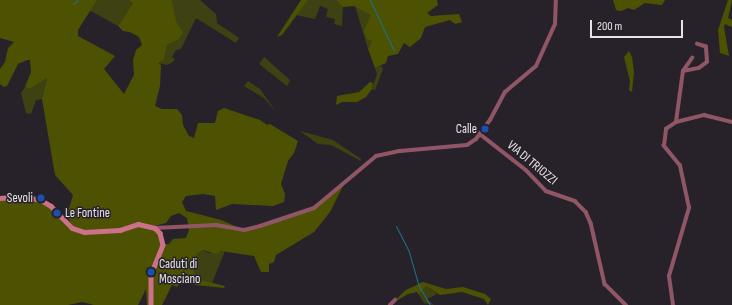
<!DOCTYPE html>
<html>
<head>
<meta charset="utf-8">
<style>
	body { margin:0 }
	#map { position:relative; width:732px; height:305px; overflow:hidden; background:#272229; font-family:"Sofia Sans Condensed",sans-serif }
	div>[style] { position:absolute }
	.green>* { inset:0; background:#3e4212 }
	.forest>* { inset:0; background:#4d5202 }
	.stream>* { height:1px; margin:-0.5px; padding:0 0.5px; transform-origin:0.5px; border-radius:0.5px; background:#1c7293 }
	.minor>* { height:3.5px; margin:-1.75px; padding:0 1.75px; transform-origin:1.75px; border-radius:1.75px; background:#905665 }
	.tertiary>* { height:4px; margin:-2px; padding:0 2px; transform-origin:2px; border-radius:2px; background:#905665 }
	.secondary>* { height:4.5px; margin:-2.25px; padding:0 2.25px; transform-origin:2.25px; border-radius:2.25px; background:#cd708a }
	.dots>* { width:11px; height:11px; translate:-50% -50%; box-sizing:border-box; border:2px solid #272229; border-radius:50% }
	span { translate:-50% -50%; white-space:nowrap; text-align:center; line-height:1.15; -webkit-text-stroke:3px #272229; paint-order:stroke }
	.poi-label { font-size:13px; color:#e6e3e8 }
	.right { translate:-100% -50%; text-align:right }
	.left { translate:0 -50%; text-align:left }
	.street-label { font-size:13px; color:#e6e3e8 }
	.scale { position:absolute; left:590px; top:20px; width:93px; height:18px; box-sizing:border-box; border:2px solid #e6e3e8; border-top:0; padding-left:5px; font-size:12px; line-height:14px; white-space:nowrap; color:#e6e3e8; -webkit-text-stroke:3px #272229; paint-order:stroke }
</style>
</head>
<body>
<div id="map">
	<div class="green">
		<div style="clip-path:polygon(97px 0,128px 0,133px 3px,118px 26px,89px 10px)"></div>
		<div style="clip-path:polygon(172px 0,200px 0,216px 14px,217px 23px,239px 38px,236px 43px,196px 18px,181px 49px,176px 50px,172px 57px,175px 59px,173px 62px,167px 65px,157px 63px,164px 60px,167px 45px,178px 40px)"></div>
		<div style="clip-path:polygon(308px 0,336px 0,343px 7px,342px 26px,334px 24px,335px 19px,326px 17px,328px 9px,320px 6px,315px 19px,296px 15px)"></div>
		<div style="clip-path:polygon(355px 6px,372px 15px,372px 41px,368px 49px)"></div>
		<div style="clip-path:polygon(264px 57px,290px 80px,287px 86px,259px 64px)"></div>
		<div style="clip-path:polygon(381px 66px,383px 69px,375px 90px,372px 89px,377px 74px,375px 68px)"></div>
		<div style="clip-path:polygon(47px 78px,42px 99px,36px 100px,31px 114px,26px 113px,21px 93px,25px 87px,30px 89px)"></div>
		<div style="clip-path:polygon(248px 81px,260px 89px,276px 112px,264px 98px,244px 86px)"></div>
		<div style="clip-path:polygon(300px 131px,333px 140px,361px 159px,361px 161px,331px 145px,318px 144px)"></div>
		<div style="clip-path:polygon(203px 250px,209px 253px,225px 251px,212px 283px,197px 279px,194px 272px,197px 254px)"></div>
		<div style="clip-path:polygon(426px 286px,437px 294px,427px 299px,434px 305px,424px 303px,419px 295px)"></div>
	</div>
	<div class="forest">
		<div style="clip-path:polygon(evenodd,0 0,97px 0,78px 30px,78px 36px,115px 56px,104px 69px,124px 94px,134px 75px,133px 60px,136px 50px,142px 45px,139px 37px,130px 32px,123px 31px,118px 26px,133px 3px,128px 0,172px 0,176px 21px,183px 33px,178px 40px,167px 45px,164px 60px,158px 63px,161px 65px,160px 86px,155px 106px,162px 109px,177px 109px,182px 115px,183px 125px,189px 136px,194px 138px,198px 123px,215px 123px,218px 111px,224px 108px,260px 120px,267px 125px,270px 124px,298px 141px,294px 153px,288px 161px,281px 184px,285px 194px,284px 202px,273px 206px,232px 204px,216px 210px,215px 196px,203px 194px,186px 196px,182px 202px,186px 211px,221px 220px,244px 230px,306px 211px,343px 186px,330px 212px,314px 232px,276px 255px,274px 262px,269px 264px,269px 272px,261px 272px,254px 256px,221px 251px,216px 254px,203px 250px,197px 254px,194px 272px,197px 279px,225px 286px,224px 288px,195px 285px,186px 273px,177px 287px,172px 285px,162px 305px,147px 305px,146px 289px,138px 305px,94px 305px,82px 302px,68px 305px,0 305px,0 198px,13px 196px,45px 202px,72px 227px,67px 215px,73px 195px,55px 175px,42px 99px,47px 78px,30px 89px,25px 87px,31px 72px,30px 60px,27px 60px,18px 64px,7px 86px,4px 87px,0 84px,0 69px,5px 62px,8px 48px,14px 42px,0 38px,0 0,179px 213px,187px 218px,189px 230px,186px 238px,173px 239px,169px 244px,163px 245px,154px 226px,166px 223px,171px 216px,179px 213px)"></div>
		<div style="clip-path:polygon(301px 0,308px 0,282px 35px,277px 37px)"></div>
		<div style="clip-path:polygon(336px 0,437px 0,438px 5px,427px 13px,431px 16px,459px 14px,462px 22px,455px 24px,450px 20px,425px 27px,421px 38px,410px 47px,404px 43px,398px 54px,388px 56px,386px 63px,375px 68px,368px 49px,372px 41px,367px 39px,364px 31px,371px 15px,354px 6px,343px 7px)"></div>
		<div style="clip-path:polygon(613px 0,665px 0,662px 5px,645px 3px,634px 10px,628px 8px,621px 11px,616px 10px)"></div>
		<div style="clip-path:polygon(728px 0,732px 0,728px 18px,732px 20px,732px 27px,725px 24px,724px 27px,729px 56px,720px 53px,718px 30px)"></div>
		<div style="clip-path:polygon(629px 51px,632px 57px,634px 72px,632px 92px,629px 90px,630px 81px,624px 57px)"></div>
		<div style="clip-path:polygon(370px 82px,373px 83px,372px 89px,366px 97px,357px 102px,342px 102px,336px 105px,337px 96px,359px 92px)"></div>
		<div style="clip-path:polygon(423px 282px,446px 289px,463px 287px,485px 294px,491px 299px,488px 305px,484px 299px,462px 292px,440px 295px,426px 286px,419px 295px,417px 292px,408px 294px,391px 304px,406px 290px)"></div>
	</div>
	<div class="stream">
		<div style="left:370px;top:0;width:56px;rotate:64.8deg"></div>
		<div style="left:73px;top:4px;width:6px;rotate:-39deg"></div>
		<div style="left:396px;top:226px;width:29px;rotate:63deg"></div>
		<div style="left:409px;top:252px;width:35px;rotate:74deg"></div>
		<div style="left:419px;top:286px;width:22px;rotate:60deg"></div>
	</div>
	<div class="minor">
		<div style="left:683px;top:71px;width:16px;rotate:-11deg"></div>
		<div style="left:699px;top:68px;width:10px;rotate:-37deg"></div>
		<div style="left:707px;top:62px;width:15px;rotate:-94deg"></div>
		<div style="left:706px;top:47px;width:9px;rotate:-162deg"></div>
		<div style="left:676px;top:122px;width:51px;rotate:-82.2deg"></div>
		<div style="left:683px;top:71px;width:16px;rotate:-55deg"></div>
		<div style="left:480px;top:134px;width:58px;rotate:38deg"></div>
		<div style="left:526px;top:170px;width:29px;rotate:46deg"></div>
		<div style="left:546px;top:191px;width:31px;rotate:19deg"></div>
		<div style="left:575px;top:201px;width:16px;rotate:45deg"></div>
		<div style="left:586px;top:212px;width:12px;rotate:66deg"></div>
		<div style="left:591px;top:223px;width:63px;rotate:77.1deg"></div>
		<div style="left:605px;top:284px;width:30px;rotate:45deg"></div>
		<div style="left:390px;top:305px;width:7px;rotate:-45deg"></div>
		<div style="left:673px;top:305px;width:29px;rotate:-98deg"></div>
		<div style="left:669px;top:276px;width:71px;rotate:-73.6deg"></div>
		<div style="left:689px;top:208px;width:43px;rotate:-102.1deg"></div>
		<div style="left:680px;top:166px;width:26px;rotate:-129deg"></div>
		<div style="left:664px;top:146px;width:17px;rotate:-83deg"></div>
		<div style="left:666px;top:129px;width:12px;rotate:-35deg"></div>
		<div style="left:676px;top:122px;width:29px;rotate:-14deg"></div>
		<div style="left:704px;top:115px;width:29px;rotate:14deg"></div>
	</div>
	<div class="tertiary">
		<div style="left:155px;top:228px;width:61px;rotate:-2.8deg"></div>
		<div style="left:216px;top:225px;width:28px;rotate:10deg"></div>
		<div style="left:244px;top:230px;width:16px;rotate:-14deg"></div>
		<div style="left:260px;top:226px;width:57px;rotate:-18.4deg"></div>
		<div style="left:314px;top:208px;width:81px;rotate:-40deg"></div>
		<div style="left:376px;top:156px;width:25px;rotate:-12deg"></div>
		<div style="left:400px;top:151px;width:67px;rotate:-5.1deg"></div>
		<div style="left:467px;top:145px;width:11px;rotate:-34deg"></div>
		<div style="left:476px;top:139px;width:24px;rotate:-54deg"></div>
		<div style="left:490px;top:120px;width:32px;rotate:-62deg"></div>
		<div style="left:505px;top:92px;width:40px;rotate:-40deg"></div>
		<div style="left:536px;top:66px;width:46px;rotate:-65.7deg"></div>
		<div style="left:555px;top:24px;width:24px;rotate:-88deg"></div>
	</div>
	<div class="secondary">
		<div style="left:0;top:198px;width:23px;rotate:-5deg"></div>
		<div style="left:23px;top:196px;width:18px;rotate:13deg"></div>
		<div style="left:41px;top:200px;width:12px;rotate:31deg"></div>
		<div style="left:51px;top:206px;width:30px;rotate:46deg"></div>
		<div style="left:72px;top:228px;width:13px;rotate:18deg"></div>
		<div style="left:84px;top:232px;width:36px;rotate:-3deg"></div>
		<div style="left:120px;top:230px;width:19px;rotate:-18deg"></div>
		<div style="left:138px;top:224px;width:17px;rotate:13deg"></div>
		<div style="left:155px;top:228px;width:7px;rotate:45deg"></div>
		<div style="left:160px;top:233px;width:12px;rotate:76deg"></div>
		<div style="left:163px;top:245px;width:31px;rotate:112deg"></div>
		<div style="left:151px;top:274px;width:31px;rotate:90deg"></div>
	</div>
	<div class="dots">
		<div style="left:485px;top:129px;background:#1a4fb4"></div>
		<div style="left:41px;top:198px;background:#1a4fb4"></div>
		<div style="left:57px;top:213px;background:#1a4fb4"></div>
		<div style="left:151px;top:272px;background:#1a4fb4"></div>
	</div>
	<div class="poi-label">
		<span class="right" style="left:477px;top:129px">Calle</span>
		<span class="right" style="left:33px;top:198px">Sevoli</span>
		<span class="left" style="left:65px;top:213px">Le Fontine</span>
		<span class="left" style="left:159px;top:272px">Caduti di<br>Mosciano</span>
	</div>
	<div class="street-label">
		<span style="left:532px;top:163px;rotate:40deg">VIA DI TRIOZZI</span>
	</div>
	<div class="scale">200 m</div>
</div>
</body>
</html>
